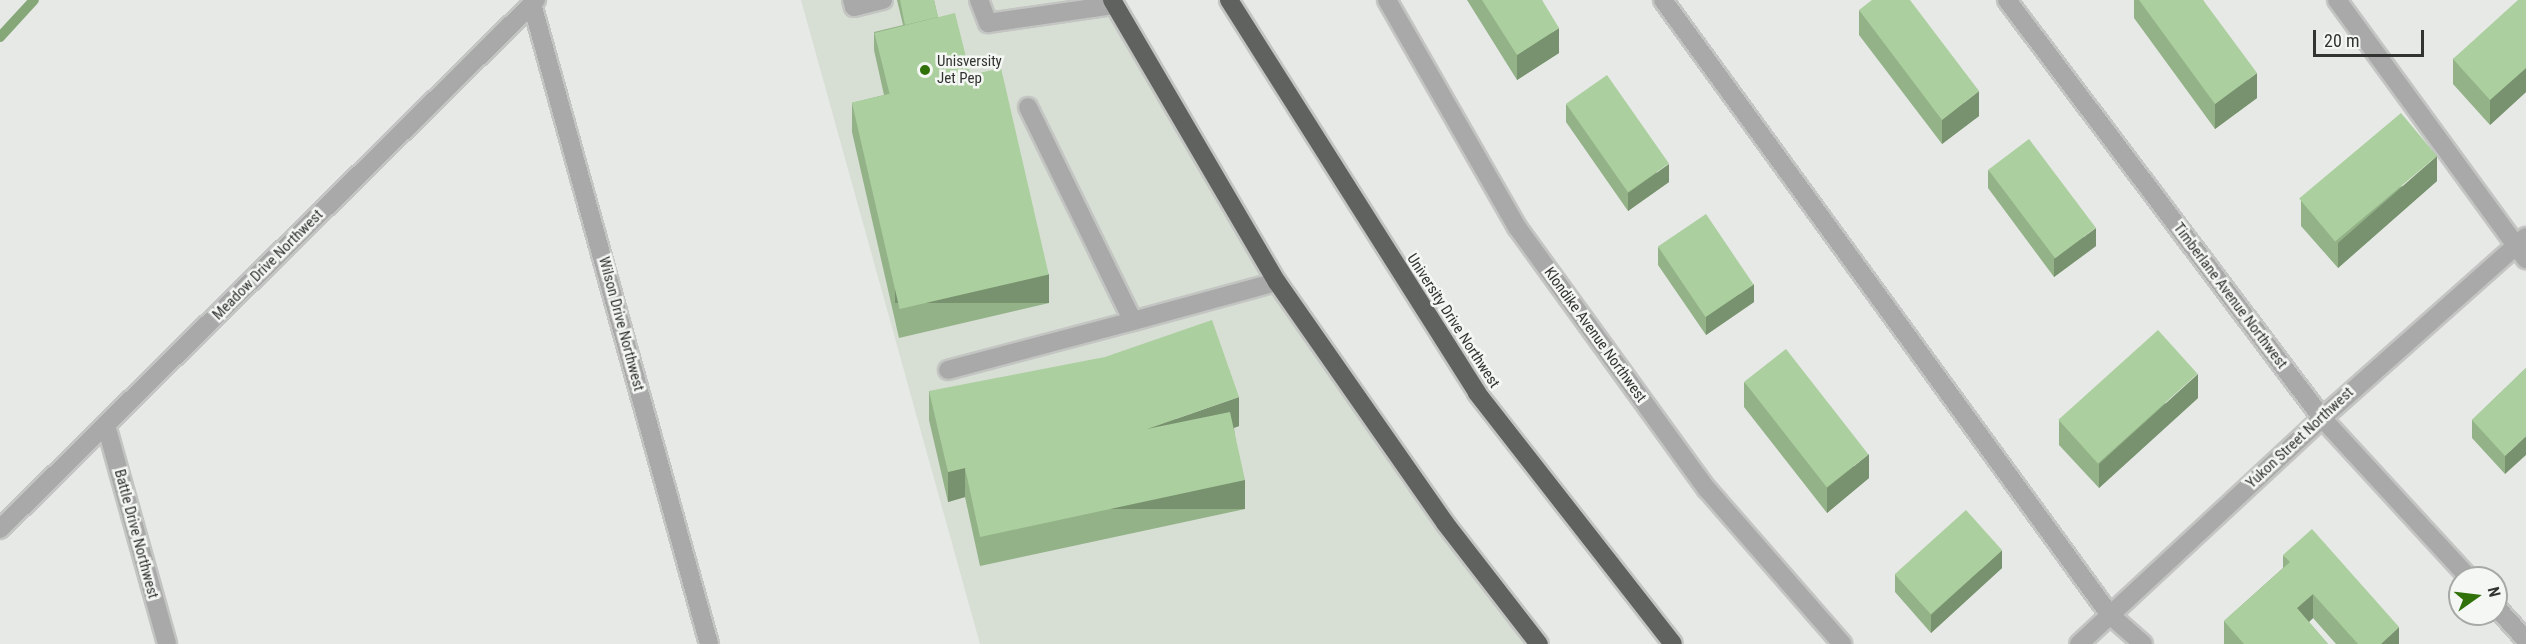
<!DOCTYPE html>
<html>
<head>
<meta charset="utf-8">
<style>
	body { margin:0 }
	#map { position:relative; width:2526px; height:644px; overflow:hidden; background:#e7e9e6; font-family:"Roboto Condensed",sans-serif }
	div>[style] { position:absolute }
	.built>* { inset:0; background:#d7ded4 }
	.stream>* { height:10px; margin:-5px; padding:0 5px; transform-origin:5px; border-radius:5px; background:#86a879 }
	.roads { filter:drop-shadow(2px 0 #c3c5c2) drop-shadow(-2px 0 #c3c5c2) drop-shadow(0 2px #c3c5c2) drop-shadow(0 -2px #c3c5c2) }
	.lane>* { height:18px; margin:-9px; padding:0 9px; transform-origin:9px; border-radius:9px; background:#a8a9a8 }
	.street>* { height:18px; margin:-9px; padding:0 9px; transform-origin:9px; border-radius:9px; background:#a8a9a8 }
	.highway>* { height:18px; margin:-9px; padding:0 9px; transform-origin:9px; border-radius:9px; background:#60625f }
	.wall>* { inset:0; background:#93b288 }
	.shaded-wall>* { inset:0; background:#78916f; transform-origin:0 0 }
	.building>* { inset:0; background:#abcf9e; transform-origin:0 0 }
	.dots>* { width:16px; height:16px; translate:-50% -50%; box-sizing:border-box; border:3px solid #f4f7f3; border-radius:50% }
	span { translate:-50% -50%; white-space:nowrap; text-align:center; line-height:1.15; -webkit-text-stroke:5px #f4f7f3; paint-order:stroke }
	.poi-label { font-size:15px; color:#323432 }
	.left { translate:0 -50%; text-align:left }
	.street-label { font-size:15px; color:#323432 }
	.north { position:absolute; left:2448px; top:566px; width:60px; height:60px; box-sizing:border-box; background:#f4f7f3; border:2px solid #a6a9a6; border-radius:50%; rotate:76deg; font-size:16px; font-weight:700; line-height:24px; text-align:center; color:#323432 }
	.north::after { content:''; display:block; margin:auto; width:21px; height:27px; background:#31710a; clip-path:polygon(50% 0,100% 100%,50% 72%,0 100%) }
	.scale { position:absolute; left:2313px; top:30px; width:111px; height:27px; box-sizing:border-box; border:3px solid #323432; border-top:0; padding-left:8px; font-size:18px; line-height:21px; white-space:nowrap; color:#323432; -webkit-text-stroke:4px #f4f7f3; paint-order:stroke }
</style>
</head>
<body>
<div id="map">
	<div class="built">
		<div style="clip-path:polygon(801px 0,1119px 0,1403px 484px,1545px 644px,980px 644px)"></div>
	</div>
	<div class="stream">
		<div style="left:0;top:37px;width:50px;rotate:-47.4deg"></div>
	</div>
	<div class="roads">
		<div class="lane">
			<div style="left:852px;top:0;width:7px;rotate:74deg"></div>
			<div style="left:854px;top:7px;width:30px;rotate:-14deg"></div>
			<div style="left:979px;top:0;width:25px;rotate:69deg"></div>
			<div style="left:988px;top:23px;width:128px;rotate:-8.1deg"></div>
			<div style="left:1663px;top:0;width:760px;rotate:53.99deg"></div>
			<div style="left:2110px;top:615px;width:44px;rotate:41.3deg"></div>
			<div style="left:2337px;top:0;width:321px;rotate:53.9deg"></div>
			<div style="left:1028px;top:107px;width:238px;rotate:63.9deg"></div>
			<div style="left:1133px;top:321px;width:149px;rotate:-15.2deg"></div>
			<div style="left:948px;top:370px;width:191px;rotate:-14.8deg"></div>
		</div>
		<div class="street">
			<div style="left:1387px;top:0;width:262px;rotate:60.2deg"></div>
			<div style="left:1517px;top:227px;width:324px;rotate:54.1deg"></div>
			<div style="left:1707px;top:489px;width:206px;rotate:48.9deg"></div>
			<div style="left:2007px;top:0;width:523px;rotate:53deg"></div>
			<div style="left:2322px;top:418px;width:217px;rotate:47.4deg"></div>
			<div style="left:532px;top:4px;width:664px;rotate:74.54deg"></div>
			<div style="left:106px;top:425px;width:227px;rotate:74.4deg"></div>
			<div style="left:0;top:529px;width:753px;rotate:-44.62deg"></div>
			<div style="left:2496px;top:607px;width:45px;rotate:47.7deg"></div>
			<div style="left:2079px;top:644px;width:332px;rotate:-42.9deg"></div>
			<div style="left:2322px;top:418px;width:273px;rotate:-41.6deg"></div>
		</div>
		<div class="highway">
			<div style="left:1112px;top:0;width:327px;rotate:59.7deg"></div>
			<div style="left:1277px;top:282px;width:294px;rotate:55.1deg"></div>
			<div style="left:1445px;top:523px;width:153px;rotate:52.2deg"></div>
			<div style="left:1229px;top:0;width:465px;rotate:57.7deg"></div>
			<div style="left:1477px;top:393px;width:318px;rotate:52deg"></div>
		</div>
	</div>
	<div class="wall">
		<div style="clip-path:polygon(897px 0,934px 0,938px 17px,970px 75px,1049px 303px,899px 338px,852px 132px,852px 103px,884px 95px,874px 50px,874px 32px,903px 25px)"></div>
		<div style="clip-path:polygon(1467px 0,1542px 0,1559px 53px,1517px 80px)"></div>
		<div style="clip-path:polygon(2134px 0,2203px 0,2257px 98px,2215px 129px,2134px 18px)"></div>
		<div style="clip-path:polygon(2526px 0,2526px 92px,2490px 125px,2453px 84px,2453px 59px)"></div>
		<div style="clip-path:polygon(1859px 10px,1979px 116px,1942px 144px,1859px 35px)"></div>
		<div style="clip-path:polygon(1566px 104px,1669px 182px,1628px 211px,1566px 122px)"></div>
		<div style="clip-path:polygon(1988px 170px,2096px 246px,2054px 277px,1988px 188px)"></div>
		<div style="clip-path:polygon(2437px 181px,2338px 268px,2301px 226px,2301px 201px)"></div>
		<div style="clip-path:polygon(1658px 247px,1754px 302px,1706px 335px,1658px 265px)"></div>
		<div style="clip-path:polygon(2526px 368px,2505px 474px,2472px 438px,2472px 420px)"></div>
		<div style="clip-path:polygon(1744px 382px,1869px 478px,1827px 513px,1744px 407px)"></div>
		<div style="clip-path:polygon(929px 391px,1239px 426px,1234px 428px,1245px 509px,980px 566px,965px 497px,948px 502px,929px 420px)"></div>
		<div style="clip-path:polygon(2198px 398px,2099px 488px,2059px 445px,2059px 420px)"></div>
		<div style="clip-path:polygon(2283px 555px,2399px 644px,2336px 644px,2313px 618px,2309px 622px,2328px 644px,2224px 644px,2224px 621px,2283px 568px)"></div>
		<div style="clip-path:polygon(2002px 568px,1931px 633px,1895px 592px,1895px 574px)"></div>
	</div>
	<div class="shaded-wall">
		<div style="clip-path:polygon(1559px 28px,1559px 53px,1517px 80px,1517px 55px)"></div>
		<div style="clip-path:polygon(2526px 68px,2526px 92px,2490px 125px,2490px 100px)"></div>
		<div style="clip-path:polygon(2257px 73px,2257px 98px,2215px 129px,2215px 104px)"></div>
		<div style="clip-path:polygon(1979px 91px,1979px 116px,1942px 144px,1942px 120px)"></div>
		<div style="clip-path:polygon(2437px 156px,2437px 181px,2338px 268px,2338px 243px)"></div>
		<div style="clip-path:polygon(1669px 164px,1669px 182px,1628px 211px,1628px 193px)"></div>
		<div style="clip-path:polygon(2096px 228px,2096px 246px,2054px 277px,2054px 259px)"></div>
		<div style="left:1049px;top:274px;width:29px;height:154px;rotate:90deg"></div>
		<div style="clip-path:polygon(1754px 284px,1754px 302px,1706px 335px,1706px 317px)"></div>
		<div style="clip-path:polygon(2198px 374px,2198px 398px,2099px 488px,2099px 464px)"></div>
		<div style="clip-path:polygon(1239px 397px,1239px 426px,1147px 458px,1147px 429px)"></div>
		<div style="clip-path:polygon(2526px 436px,2526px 455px,2505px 474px,2505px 456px)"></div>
		<div style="clip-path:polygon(1869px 454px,1869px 478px,1827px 513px,1827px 488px)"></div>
		<div style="clip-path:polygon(965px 468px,965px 497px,948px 502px,948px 472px)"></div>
		<div style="left:1245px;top:480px;width:29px;height:271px;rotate:90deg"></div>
		<div style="clip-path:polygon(2002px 550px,2002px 568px,1931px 633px,1931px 615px)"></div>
		<div style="clip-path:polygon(2313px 594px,2313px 618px,2297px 633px,2297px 608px)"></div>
		<div style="clip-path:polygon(2399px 627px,2399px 644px,2381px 644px)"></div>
	</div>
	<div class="building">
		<div style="clip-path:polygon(900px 0,934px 0,938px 17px,905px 25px)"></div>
		<div style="clip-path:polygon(1482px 0,1542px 0,1559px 28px,1517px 55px)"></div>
		<div style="clip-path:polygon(1872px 0,1910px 0,1979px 91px,1942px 120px,1859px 10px)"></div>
		<div style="clip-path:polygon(2139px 0,2203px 0,2257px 73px,2215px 104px)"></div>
		<div style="clip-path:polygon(2518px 0,2526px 0,2526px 68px,2490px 100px,2453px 59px)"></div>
		<div style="left:955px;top:13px;width:64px;height:83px;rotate:76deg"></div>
		<div style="left:1001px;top:68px;width:212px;height:153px;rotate:77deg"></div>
		<div style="left:1607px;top:75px;width:108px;height:50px;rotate:55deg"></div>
		<div style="left:2401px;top:113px;width:56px;height:133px;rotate:50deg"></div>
		<div style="left:2029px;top:139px;width:111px;height:51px;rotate:53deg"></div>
		<div style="left:1706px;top:214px;width:85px;height:58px;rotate:56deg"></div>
		<div style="clip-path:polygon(1212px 320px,1239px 397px,1147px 429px,1230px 412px,1245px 480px,980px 537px,965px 468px,948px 472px,929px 391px,1105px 357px)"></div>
		<div style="left:2158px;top:330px;width:59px;height:134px;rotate:48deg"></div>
		<div style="left:1786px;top:349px;width:134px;height:53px;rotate:52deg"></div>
		<div style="clip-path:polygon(2526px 368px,2526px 436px,2505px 456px,2472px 420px)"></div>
		<div style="left:1966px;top:510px;width:54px;height:96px;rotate:48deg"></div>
		<div style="clip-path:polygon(2312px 529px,2399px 627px,2381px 644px,2358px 644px,2313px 594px,2297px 608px,2328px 644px,2244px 644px,2224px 621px,2290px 562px,2283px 555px)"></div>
	</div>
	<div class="dots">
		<div style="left:925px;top:70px;background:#31710a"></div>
	</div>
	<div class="poi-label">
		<span class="left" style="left:937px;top:70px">Unisversity<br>Jet Pep</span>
	</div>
	<div class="street-label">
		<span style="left:268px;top:265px;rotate:-45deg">Meadow Drive Northwest</span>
		<span style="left:2230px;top:296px;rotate:53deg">Timberlane Avenue Northwest</span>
		<span style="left:1453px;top:321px;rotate:57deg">University Drive Northwest</span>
		<span style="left:621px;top:324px;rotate:75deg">Wilson Drive Northwest</span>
		<span style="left:1595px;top:335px;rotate:54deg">Klondike Avenue Northwest</span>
		<span style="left:2300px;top:438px;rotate:-43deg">Yukon Street Northwest</span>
		<span style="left:136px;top:534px;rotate:75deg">Battle Drive Northwest</span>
	</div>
	<div class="north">N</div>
	<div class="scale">20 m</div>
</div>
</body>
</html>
